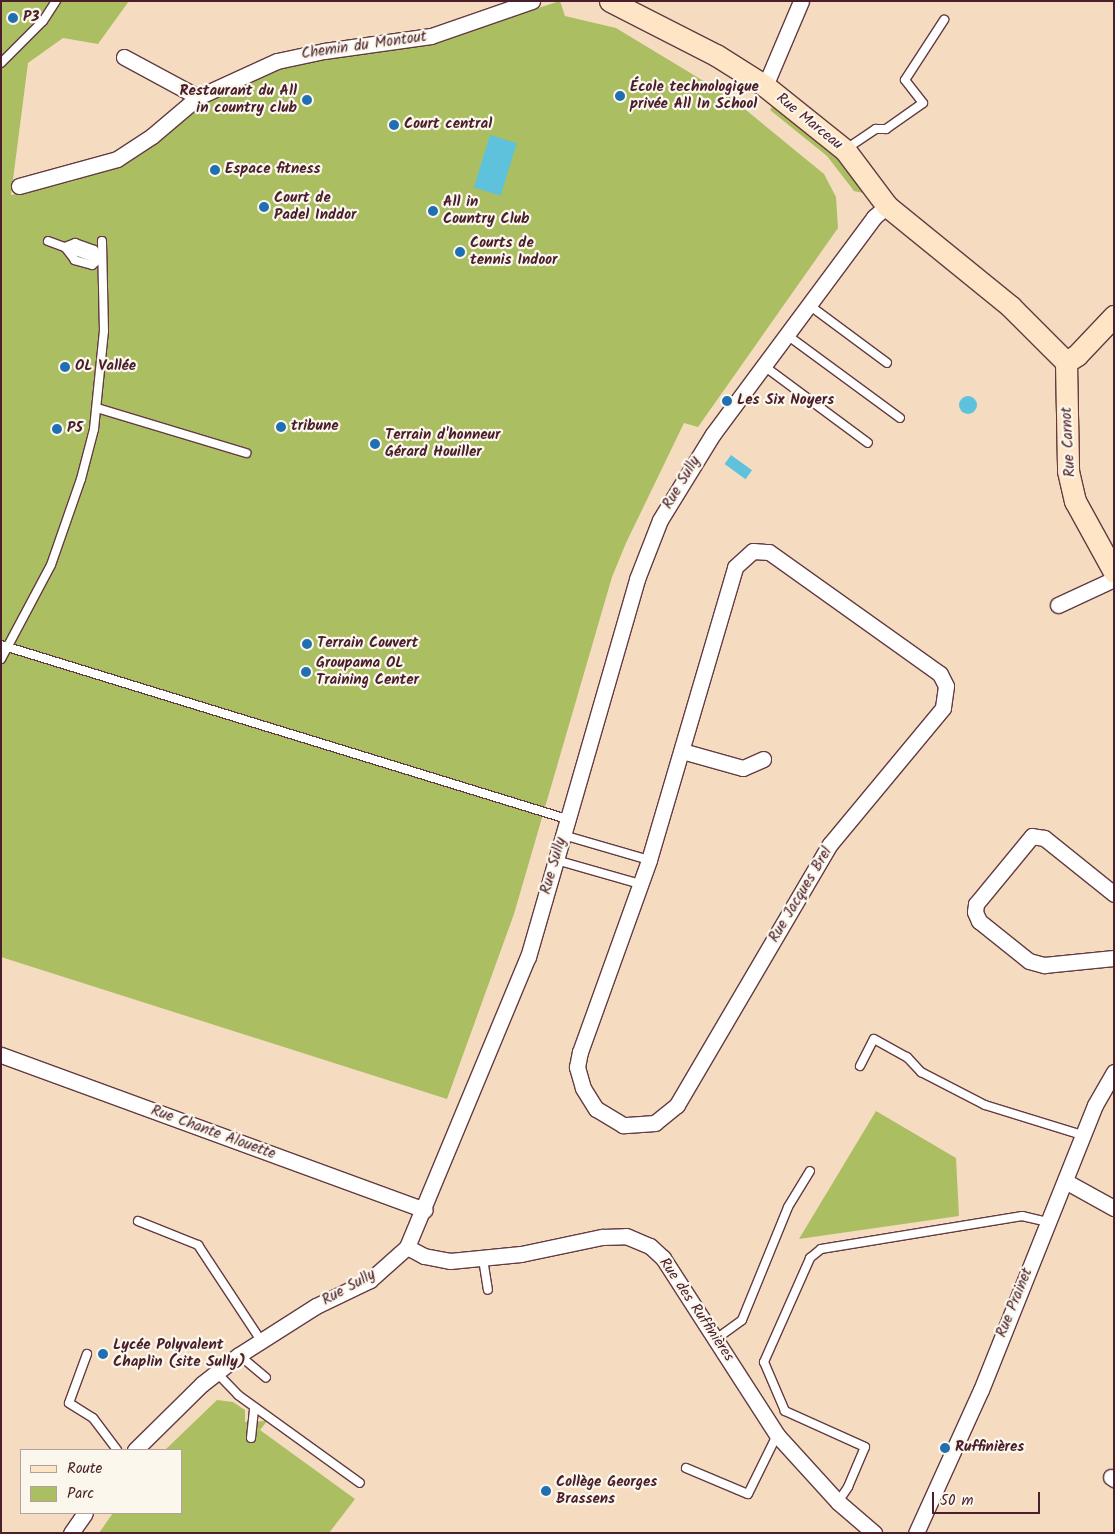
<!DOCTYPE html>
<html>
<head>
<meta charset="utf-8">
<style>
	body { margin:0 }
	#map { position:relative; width:1115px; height:1534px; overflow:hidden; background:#f5dcc1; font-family:Kalam,sans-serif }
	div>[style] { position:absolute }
	.green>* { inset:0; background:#acbe62 }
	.water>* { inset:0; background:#5fc2dd; transform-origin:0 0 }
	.round { border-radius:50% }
	.roads { filter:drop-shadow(1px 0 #643b42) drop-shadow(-1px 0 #643b42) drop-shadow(0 1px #643b42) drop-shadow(0 -1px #643b42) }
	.lane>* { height:8px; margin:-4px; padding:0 4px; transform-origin:4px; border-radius:4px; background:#fff }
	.street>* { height:15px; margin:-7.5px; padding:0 7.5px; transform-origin:7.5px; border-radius:7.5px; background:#fff }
	.secondary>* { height:21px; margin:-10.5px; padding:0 10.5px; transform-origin:10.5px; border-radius:10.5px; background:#fde5c5 }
	.dots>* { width:14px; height:14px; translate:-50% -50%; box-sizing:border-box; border:2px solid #fbf7ec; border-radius:50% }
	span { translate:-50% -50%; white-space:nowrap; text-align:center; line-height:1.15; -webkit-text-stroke:4.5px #fbf7ec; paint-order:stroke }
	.poi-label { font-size:15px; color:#4a1f2b; font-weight:700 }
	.left { translate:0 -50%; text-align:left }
	.right { translate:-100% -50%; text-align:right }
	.street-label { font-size:15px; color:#4a1f2b }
	.frame { position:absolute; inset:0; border:2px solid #4a1f2b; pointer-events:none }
	.legend { position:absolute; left:20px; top:1449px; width:162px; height:65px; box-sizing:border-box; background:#fbf7ec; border:1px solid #b4a19f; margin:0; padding:6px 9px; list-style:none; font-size:15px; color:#4a1f2b }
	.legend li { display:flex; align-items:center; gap:10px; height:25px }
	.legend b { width:25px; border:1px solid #b4a19f }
	.scale { position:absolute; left:932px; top:1492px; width:108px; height:22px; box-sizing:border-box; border:2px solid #4a1f2b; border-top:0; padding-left:6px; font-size:15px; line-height:18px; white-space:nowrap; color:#4a1f2b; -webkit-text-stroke:4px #fbf7ec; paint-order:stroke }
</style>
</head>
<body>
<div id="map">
	<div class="green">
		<div style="clip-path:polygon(1px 1px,129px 1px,98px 44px,63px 38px,28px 63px,11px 195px,74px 181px,112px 166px,201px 102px,258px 74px,315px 56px,435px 41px,560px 1px,565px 16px,616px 28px,730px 97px,824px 174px,836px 197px,838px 228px,698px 427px,684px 423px,626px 543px,612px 577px,514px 914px,447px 1099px,1px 957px)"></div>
		<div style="clip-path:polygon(775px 103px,839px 155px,863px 193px,854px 191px,827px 156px,770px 110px)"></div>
		<div style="clip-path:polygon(876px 1111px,956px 1158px,959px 1216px,799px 1239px)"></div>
		<div style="clip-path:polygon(217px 1400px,233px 1402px,245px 1410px,245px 1422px,267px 1421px,260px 1430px,355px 1499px,329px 1533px,99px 1533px,113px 1513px,181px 1513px,181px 1450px,165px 1450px)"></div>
	</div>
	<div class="water">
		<div style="left:490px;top:135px;width:28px;height:55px;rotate:17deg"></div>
		<div class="round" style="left:959px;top:396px;width:18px;height:18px"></div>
		<div style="left:731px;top:455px;width:26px;height:11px;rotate:36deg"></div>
	</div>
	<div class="roads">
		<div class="lane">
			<div style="left:1px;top:63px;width:59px;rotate:-45deg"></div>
			<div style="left:43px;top:21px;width:24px;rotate:-57deg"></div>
			<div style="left:846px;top:149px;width:36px;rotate:-34deg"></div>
			<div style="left:876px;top:129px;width:10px"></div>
			<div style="left:886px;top:129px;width:45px;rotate:-35.1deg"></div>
			<div style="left:923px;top:103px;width:29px;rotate:-128deg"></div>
			<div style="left:905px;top:80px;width:72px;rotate:-57deg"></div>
			<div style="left:48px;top:241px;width:55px;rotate:20.1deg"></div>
			<div style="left:75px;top:243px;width:20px;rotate:20deg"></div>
			<div style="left:94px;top:250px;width:10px;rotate:61deg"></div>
			<div style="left:99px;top:259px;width:9px;rotate:139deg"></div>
			<div style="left:92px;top:265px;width:18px;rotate:-164deg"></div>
			<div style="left:75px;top:260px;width:16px;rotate:-128deg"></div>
			<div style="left:65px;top:247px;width:11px;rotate:-22deg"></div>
			<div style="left:809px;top:305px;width:97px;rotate:36.6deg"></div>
			<div style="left:787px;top:335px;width:140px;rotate:36.3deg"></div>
			<div style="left:764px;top:366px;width:129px;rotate:36.5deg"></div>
			<div style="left:97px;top:408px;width:156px;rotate:16.8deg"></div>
			<div style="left:1px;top:645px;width:592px;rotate:17.09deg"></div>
			<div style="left:1px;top:659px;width:106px;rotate:-62deg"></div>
			<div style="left:51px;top:565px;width:91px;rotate:-70.8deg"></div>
			<div style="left:81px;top:479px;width:52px;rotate:-75.4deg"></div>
			<div style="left:94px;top:429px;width:99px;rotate:-84.2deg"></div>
			<div style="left:104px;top:331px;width:90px;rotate:-91.3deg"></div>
			<div style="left:563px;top:835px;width:90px;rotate:16.2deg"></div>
			<div style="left:556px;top:860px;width:87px;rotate:15.9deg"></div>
			<div style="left:860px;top:1066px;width:30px;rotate:-63deg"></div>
			<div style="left:874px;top:1039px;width:38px;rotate:29deg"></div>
			<div style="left:907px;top:1057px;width:21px;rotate:47deg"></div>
			<div style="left:921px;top:1072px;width:72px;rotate:27.3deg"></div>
			<div style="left:985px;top:1105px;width:102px;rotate:17.2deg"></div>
			<div style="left:138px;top:1221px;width:65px;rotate:21.8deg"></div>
			<div style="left:198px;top:1245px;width:113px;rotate:56.6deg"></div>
			<div style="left:483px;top:1259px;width:31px;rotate:81deg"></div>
			<div style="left:716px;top:1339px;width:32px;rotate:-36deg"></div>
			<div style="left:742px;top:1320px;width:122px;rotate:-67.8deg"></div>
			<div style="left:788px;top:1207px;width:42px;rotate:-58.6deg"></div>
			<div style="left:87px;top:1354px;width:52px;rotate:110.2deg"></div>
			<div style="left:69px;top:1403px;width:28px;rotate:32deg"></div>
			<div style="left:93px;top:1418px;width:40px;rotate:53deg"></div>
			<div style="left:239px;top:1355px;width:35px;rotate:40deg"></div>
			<div style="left:216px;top:1372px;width:32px;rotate:46deg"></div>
			<div style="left:238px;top:1395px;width:150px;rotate:35.8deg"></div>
			<div style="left:251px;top:1438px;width:31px;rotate:-84deg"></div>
			<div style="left:686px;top:1468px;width:67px;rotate:22.8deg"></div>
			<div style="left:748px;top:1494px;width:66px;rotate:-63.8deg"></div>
			<div style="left:838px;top:1502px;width:18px;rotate:-56deg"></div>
			<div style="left:848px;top:1487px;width:43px;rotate:-67deg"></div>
			<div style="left:865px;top:1447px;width:88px;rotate:-155.8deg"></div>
			<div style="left:785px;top:1411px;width:53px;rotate:-113.2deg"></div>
			<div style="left:764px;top:1362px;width:114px;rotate:-66.1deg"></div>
			<div style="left:810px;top:1258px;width:14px;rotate:-39deg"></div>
			<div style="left:821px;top:1249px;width:204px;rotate:-9.3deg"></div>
			<div style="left:1022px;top:1216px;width:26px;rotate:13deg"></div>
		</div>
		<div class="street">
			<div style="left:124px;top:57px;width:84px;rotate:28.4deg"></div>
			<div style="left:765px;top:86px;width:92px;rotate:-67deg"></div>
			<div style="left:19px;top:186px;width:102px;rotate:-15.4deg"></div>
			<div style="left:117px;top:159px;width:42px;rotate:-33.3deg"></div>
			<div style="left:152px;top:136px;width:60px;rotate:-40.3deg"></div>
			<div style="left:198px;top:97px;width:87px;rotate:-24.5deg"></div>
			<div style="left:277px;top:61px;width:48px;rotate:-12deg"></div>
			<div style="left:324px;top:51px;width:108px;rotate:-8deg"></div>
			<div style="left:431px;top:36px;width:107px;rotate:-19.1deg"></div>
			<div style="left:753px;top:551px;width:16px;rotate:4deg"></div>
			<div style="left:769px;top:552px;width:210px;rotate:35.5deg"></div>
			<div style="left:940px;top:674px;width:13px;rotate:63deg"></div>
			<div style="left:946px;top:686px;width:22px;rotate:98deg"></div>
			<div style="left:943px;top:708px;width:177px;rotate:129.7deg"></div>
			<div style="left:830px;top:844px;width:303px;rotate:120.4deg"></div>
			<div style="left:677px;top:1105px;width:28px;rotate:141deg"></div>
			<div style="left:655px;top:1123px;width:32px;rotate:176deg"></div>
			<div style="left:623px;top:1125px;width:31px;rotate:-149deg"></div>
			<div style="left:596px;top:1109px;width:25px;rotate:-122deg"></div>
			<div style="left:583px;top:1088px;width:22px;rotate:-106deg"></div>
			<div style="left:577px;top:1067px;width:15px;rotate:-79deg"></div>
			<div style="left:580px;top:1052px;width:204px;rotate:-70.2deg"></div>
			<div style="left:649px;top:860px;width:305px;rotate:-73.6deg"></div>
			<div style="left:735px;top:567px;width:24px;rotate:-42deg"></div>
			<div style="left:1058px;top:605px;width:62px;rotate:-24.9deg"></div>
			<div style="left:682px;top:751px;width:63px;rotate:15.6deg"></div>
			<div style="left:743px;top:768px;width:22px;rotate:-24deg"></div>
			<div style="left:1114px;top:894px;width:90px;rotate:-141.3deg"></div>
			<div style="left:1044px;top:838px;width:12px;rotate:-171deg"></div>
			<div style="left:1032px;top:836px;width:88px;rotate:129.5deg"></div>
			<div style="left:976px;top:904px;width:8px;rotate:97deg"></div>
			<div style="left:975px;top:912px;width:10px;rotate:66deg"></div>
			<div style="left:979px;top:921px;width:64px;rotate:38.7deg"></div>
			<div style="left:1029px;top:961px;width:16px;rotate:15deg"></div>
			<div style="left:1044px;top:965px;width:70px;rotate:-5.7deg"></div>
			<div style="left:1px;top:1055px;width:451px;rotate:20.1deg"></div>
			<div style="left:1065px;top:1181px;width:56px;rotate:28.9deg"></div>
			<div style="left:407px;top:1247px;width:19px;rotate:28deg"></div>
			<div style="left:424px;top:1256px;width:26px;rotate:11deg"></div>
			<div style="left:450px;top:1261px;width:71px;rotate:-5.6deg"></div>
			<div style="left:521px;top:1254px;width:83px;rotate:-11.9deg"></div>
			<div style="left:602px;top:1237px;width:24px;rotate:-2deg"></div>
			<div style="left:626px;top:1236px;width:26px;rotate:23deg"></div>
			<div style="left:650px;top:1246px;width:18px;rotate:43deg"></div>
			<div style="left:663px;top:1258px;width:211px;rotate:57.2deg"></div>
			<div style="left:777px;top:1435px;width:91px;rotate:47.7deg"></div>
			<div style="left:838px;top:1502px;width:48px;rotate:40.7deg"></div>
			<div style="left:135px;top:1450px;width:94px;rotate:-44.6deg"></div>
			<div style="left:202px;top:1384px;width:47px;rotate:-38.1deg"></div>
			<div style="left:239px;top:1355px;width:91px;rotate:-32.5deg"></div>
			<div style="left:316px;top:1306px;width:60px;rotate:-25.7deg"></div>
			<div style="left:370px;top:1280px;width:50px;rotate:-41.7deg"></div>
			<div style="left:407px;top:1247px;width:314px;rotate:-67.4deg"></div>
			<div style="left:528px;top:957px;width:393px;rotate:-73.9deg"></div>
			<div style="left:637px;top:579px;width:63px;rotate:-68.7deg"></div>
			<div style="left:660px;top:520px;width:101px;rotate:-58.4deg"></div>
			<div style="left:713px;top:434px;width:270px;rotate:-53.4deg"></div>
			<div style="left:874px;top:217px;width:17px;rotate:-40deg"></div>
			<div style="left:1111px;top:1477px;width:4px;rotate:34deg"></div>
			<div style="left:71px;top:1533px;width:24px;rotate:-55deg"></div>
			<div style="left:916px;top:1533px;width:157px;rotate:-65.6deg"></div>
			<div style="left:981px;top:1390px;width:307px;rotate:-68.2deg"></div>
			<div style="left:1095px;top:1105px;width:38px;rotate:-60deg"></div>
		</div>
		<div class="secondary">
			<div style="left:610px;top:1px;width:119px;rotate:27deg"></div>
			<div style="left:716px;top:55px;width:58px;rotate:32.3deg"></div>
			<div style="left:765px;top:86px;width:102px;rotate:38.7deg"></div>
			<div style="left:845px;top:150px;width:70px;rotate:53.1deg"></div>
			<div style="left:887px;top:206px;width:159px;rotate:39.1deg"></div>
			<div style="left:1010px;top:306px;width:79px;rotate:45deg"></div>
			<div style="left:1066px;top:362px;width:109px;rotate:88.9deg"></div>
			<div style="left:1068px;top:471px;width:31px;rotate:77deg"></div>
			<div style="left:1075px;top:501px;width:81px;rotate:61.2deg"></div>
			<div style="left:1066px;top:362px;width:13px;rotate:-32deg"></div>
			<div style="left:1077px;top:355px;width:54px;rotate:-46.5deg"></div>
		</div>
	</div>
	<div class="dots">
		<div style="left:13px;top:18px;background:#1f6fb2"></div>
		<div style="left:620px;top:96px;background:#1f6fb2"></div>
		<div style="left:307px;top:100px;background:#1f6fb2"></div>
		<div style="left:394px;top:125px;background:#1f6fb2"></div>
		<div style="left:215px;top:170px;background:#1f6fb2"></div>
		<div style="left:264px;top:207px;background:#1f6fb2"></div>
		<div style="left:433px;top:211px;background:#1f6fb2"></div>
		<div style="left:460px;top:252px;background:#1f6fb2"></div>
		<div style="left:65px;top:367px;background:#1f6fb2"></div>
		<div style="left:727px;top:401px;background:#1f6fb2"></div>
		<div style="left:281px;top:427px;background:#1f6fb2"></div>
		<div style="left:57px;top:429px;background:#1f6fb2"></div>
		<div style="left:375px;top:444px;background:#1f6fb2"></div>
		<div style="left:307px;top:644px;background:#1f6fb2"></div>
		<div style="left:306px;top:672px;background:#1f6fb2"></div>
		<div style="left:103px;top:1354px;background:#1f6fb2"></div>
		<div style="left:945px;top:1448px;background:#1f6fb2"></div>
		<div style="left:546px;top:1491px;background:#1f6fb2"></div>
	</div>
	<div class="poi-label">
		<span class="left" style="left:23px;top:18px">P3</span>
		<span class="left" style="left:630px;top:96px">École technologique<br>privée All In School</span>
		<span class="right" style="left:297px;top:100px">Restaurant du All<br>in country club</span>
		<span class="left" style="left:404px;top:125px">Court central</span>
		<span class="left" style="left:225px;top:170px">Espace fitness</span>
		<span class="left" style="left:274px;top:207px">Court de<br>Padel Inddor</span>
		<span class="left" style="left:443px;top:211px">All in<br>Country Club</span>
		<span class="left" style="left:470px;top:252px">Courts de<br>tennis Indoor</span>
		<span class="left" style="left:75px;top:367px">OL Vallée</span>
		<span class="left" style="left:737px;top:401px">Les Six Noyers</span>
		<span class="left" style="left:291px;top:427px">tribune</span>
		<span class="left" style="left:67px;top:429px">P5</span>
		<span class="left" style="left:385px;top:444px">Terrain d'honneur<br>Gérard Houiller</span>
		<span class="left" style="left:317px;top:644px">Terrain Couvert</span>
		<span class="left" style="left:316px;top:672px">Groupama OL<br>Training Center</span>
		<span class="left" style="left:113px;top:1354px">Lycée Polyvalent<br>Chaplin (site Sully)</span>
		<span class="left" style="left:955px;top:1448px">Ruffinières</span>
		<span class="left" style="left:556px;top:1491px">Collège Georges<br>Brassens</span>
	</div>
	<div class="street-label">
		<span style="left:364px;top:46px;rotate:-8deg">Chemin du Montout</span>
		<span style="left:809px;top:122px;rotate:39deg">Rue Marceau</span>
		<span style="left:1069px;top:442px;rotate:-93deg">Rue Carnot</span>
		<span style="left:682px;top:483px;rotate:-59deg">Rue Sully</span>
		<span style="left:554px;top:866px;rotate:-74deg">Rue Sully</span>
		<span style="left:801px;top:895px;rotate:-59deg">Rue Jacques Brel</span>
		<span style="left:213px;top:1133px;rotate:20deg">Rue Chante Alouette</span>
		<span style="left:349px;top:1288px;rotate:-29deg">Rue Sully</span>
		<span style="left:1015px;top:1303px;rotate:-68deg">Rue Prainet</span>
		<span style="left:696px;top:1310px;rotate:56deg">Rue des Ruffinières</span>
	</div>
	<div class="frame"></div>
	<ul class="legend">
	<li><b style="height:6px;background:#fde5c5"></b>Route</li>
	<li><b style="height:14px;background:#acbe62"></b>Parc</li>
	</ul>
	<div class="scale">50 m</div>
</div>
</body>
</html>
